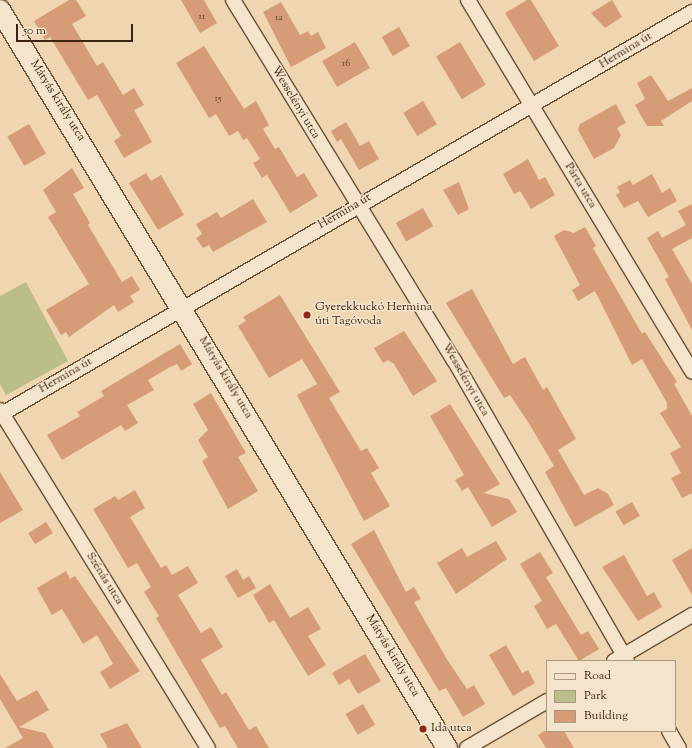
<!DOCTYPE html>
<html>
<head>
<meta charset="utf-8">
<style>
	body { margin:0 }
	#map { position:relative; width:692px; height:748px; overflow:hidden; background:#efd6b0; font-family:"Sorts Mill Goudy",serif }
	div>[style] { position:absolute }
	.green>* { inset:0; background:#bbbd8a }
	.building>* { inset:0; background:#d69c77; transform-origin:0 0 }
	.roads { filter:drop-shadow(1px 0 #685137) drop-shadow(-1px 0 #685137) drop-shadow(0 1px #685137) drop-shadow(0 -1px #685137) }
	.street>* { height:14px; margin:-7px; padding:0 7px; transform-origin:7px; border-radius:7px; background:#f5e4cc }
	.secondary>* { height:20px; margin:-10px; padding:0 10px; transform-origin:10px; border-radius:10px; background:#f5e4cc }
	.dots>* { width:11px; height:11px; translate:-50% -50%; box-sizing:border-box; border:2px solid #f5e4cc; border-radius:50% }
	span { translate:-50% -50%; white-space:nowrap; text-align:center; line-height:1.15; -webkit-text-stroke:3px #f5e4cc; paint-order:stroke }
	.number-label { font-size:10px; color:#624329 }
	.number-label span { -webkit-text-stroke-width:0 }
	.street-label { font-size:12px; color:#3b250f }
	.poi-label { font-size:12px; color:#3b250f }
	.left { translate:0 -50%; text-align:left }
	.legend { position:absolute; left:546px; top:660px; width:130px; height:72px; box-sizing:border-box; background:#f5e4cc; border:1px solid #ab9880; margin:0; padding:5px 7px; list-style:none; font-size:12px; color:#3b250f }
	.legend li { display:flex; align-items:center; gap:8px; height:20px }
	.legend b { width:20px; border:1px solid #ab9880 }
	.scale { position:absolute; left:16px; top:24px; width:117px; height:18px; box-sizing:border-box; border:2px solid #3b250f; border-top:0; padding-left:5px; font-size:12px; line-height:14px; white-space:nowrap; color:#3b250f; -webkit-text-stroke:3px #f5e4cc; paint-order:stroke }
</style>
</head>
<body>
<div id="map">
	<div class="green">
		<div style="clip-path:polygon(26px 282px,68px 361px,6px 395px,0 384px,0 296px)"></div>
	</div>
	<div class="building">
		<div style="clip-path:polygon(69px 0,76px 0,86px 16px,72px 24px,97px 66px,103px 62px,123px 95px,134px 88px,144px 105px,134px 110px,152px 142px,124px 158px,114px 141px,121px 136px,97px 95px,88px 100px,50px 37px,45px 40px,34px 21px)"></div>
		<div style="clip-path:polygon(181px 0,204px 0,217px 23px,200px 33px)"></div>
		<div style="clip-path:polygon(527px 0,531px 0,559px 46px,534px 61px,505px 13px)"></div>
		<div style="clip-path:polygon(612px 0,622px 17px,605px 28px,591px 13px)"></div>
		<div style="clip-path:polygon(281px 2px,300px 35px,308px 31px,311px 36px,318px 32px,326px 48px,291px 67px,263px 12px)"></div>
		<div style="left:399px;top:27px;width:22px;height:20px;rotate:60deg"></div>
		<div style="left:355px;top:42px;width:30px;height:38px;rotate:60deg"></div>
		<div style="left:460px;top:42px;width:50px;height:28px;rotate:59deg"></div>
		<div style="clip-path:polygon(204px 46px,244px 109px,256px 101px,269px 125px,263px 129px,275px 149px,279px 147px,297px 177px,304px 173px,318px 196px,290px 213px,267px 175px,262px 178px,253px 163px,260px 159px,247px 138px,243px 140px,238px 131px,229px 136px,216px 114px,209px 118px,176px 63px)"></div>
		<div style="clip-path:polygon(651px 75px,668px 101px,692px 88px,692px 101px,661px 121px,664px 126px,647px 126px,635px 105px,645px 99px,637px 83px)"></div>
		<div style="left:423px;top:101px;width:27px;height:23px;rotate:59deg"></div>
		<div style="clip-path:polygon(616px 104px,626px 123px,617px 128px,621px 135px,614px 148px,594px 159px,578px 130px,580px 124px)"></div>
		<div style="clip-path:polygon(346px 122px,360px 146px,369px 141px,379px 159px,359px 170px,341px 139px,337px 142px,331px 131px)"></div>
		<div style="left:29px;top:124px;width:34px;height:25px;rotate:60deg"></div>
		<div style="clip-path:polygon(528px 159px,539px 180px,545px 177px,555px 195px,531px 209px,520px 191px,514px 194px,503px 174px)"></div>
		<div style="clip-path:polygon(72px 168px,84px 188px,73px 194px,90px 223px,88px 225px,122px 282px,132px 276px,140px 290px,130px 296px,134px 302px,118px 312px,114px 305px,69px 337px,66px 332px,61px 335px,46px 310px,89px 284px,48px 217px,56px 212px,43px 190px)"></div>
		<div style="clip-path:polygon(146px 173px,151px 181px,161px 175px,184px 215px,158px 230px,129px 183px)"></div>
		<div style="clip-path:polygon(652px 174px,662px 193px,670px 188px,677px 201px,648px 217px,638px 201px,624px 208px,616px 195px,620px 192px,617px 187px,630px 180px,633px 185px)"></div>
		<div style="clip-path:polygon(459px 182px,469px 209px,458px 215px,443px 190px)"></div>
		<div style="clip-path:polygon(253px 199px,267px 222px,213px 252px,209px 245px,203px 248px,196px 238px,202px 234px,196px 224px,217px 212px,221px 218px)"></div>
		<div style="clip-path:polygon(692px 204px,692px 238px,672px 249px,692px 284px,692px 330px,665px 279px,669px 277px,647px 238px,658px 231px,662px 238px,686px 225px,678px 211px)"></div>
		<div style="left:423px;top:208px;width:21px;height:31px;rotate:61deg"></div>
		<div style="clip-path:polygon(585px 227px,596px 246px,593px 248px,642px 334px,645px 332px,677px 382px,674px 384px,692px 416px,692px 493px,682px 498px,671px 478px,681px 473px,670px 453px,681px 447px,660px 413px,667px 409px,667px 403px,642px 359px,632px 365px,595px 291px,578px 301px,572px 290px,580px 285px,554px 236px,564px 230px,574px 233px)"></div>
		<div style="clip-path:polygon(472px 289px,513px 364px,525px 357px,543px 390px,547px 387px,576px 439px,558px 450px,584px 495px,598px 488px,608px 494px,614px 505px,575px 527px,545px 472px,554px 466px,530px 425px,510px 395px,504px 398px,446px 303px)"></div>
		<div style="clip-path:polygon(280px 295px,340px 392px,329px 398px,361px 451px,367px 448px,379px 468px,371px 473px,390px 506px,364px 521px,297px 395px,317px 384px,302px 359px,269px 378px,238px 326px,246px 321px,243px 317px)"></div>
		<div style="clip-path:polygon(404px 331px,437px 381px,413px 396px,394px 364px,388px 360px,383px 363px,374px 348px)"></div>
		<div style="clip-path:polygon(180px 344px,192px 364px,181px 371px,177px 364px,170px 367px,148px 380px,154px 390px,127px 405px,138px 423px,125px 431px,121px 425px,62px 460px,47px 435px,80px 416px,77px 412px,104px 396px,101px 391px)"></div>
		<div style="clip-path:polygon(211px 393px,246px 453px,238px 457px,258px 491px,228px 509px,202px 461px,208px 457px,198px 440px,208px 430px,193px 404px)"></div>
		<div style="clip-path:polygon(450px 404px,500px 484px,484px 493px,509px 499px,517px 512px,492px 527px,468px 487px,462px 491px,455px 480px,464px 475px,430px 416px)"></div>
		<div style="clip-path:polygon(0 472px,23px 510px,0 523px)"></div>
		<div style="clip-path:polygon(135px 490px,145px 508px,130px 517px,161px 568px,166px 565px,172px 575px,188px 566px,198px 583px,178px 595px,201px 633px,211px 627px,223px 647px,201px 660px,222px 695px,226px 692px,249px 730px,256px 726px,269px 748px,238px 748px,225px 726px,220px 728px,156px 618px,159px 616px,144px 592px,151px 587px,137px 563px,128px 568px,93px 509px,115px 496px,118px 500px)"></div>
		<div style="left:632px;top:502px;width:16px;height:19px;rotate:60deg"></div>
		<div style="left:46px;top:522px;width:13px;height:21px;rotate:58deg"></div>
		<div style="clip-path:polygon(374px 530px,406px 592px,414px 587px,421px 599px,414px 602px,448px 661px,467px 689px,474px 685px,485px 704px,463px 717px,446px 688px,439px 691px,351px 544px)"></div>
		<div style="clip-path:polygon(496px 541px,507px 559px,456px 594px,437px 563px,462px 548px,467px 557px)"></div>
		<div style="clip-path:polygon(692px 548px,692px 595px,672px 560px)"></div>
		<div style="clip-path:polygon(540px 552px,553px 573px,546px 577px,581px 635px,588px 631px,599px 649px,579px 661px,556px 624px,547px 629px,534px 606px,542px 601px,520px 564px)"></div>
		<div style="clip-path:polygon(624px 555px,647px 596px,654px 592px,662px 607px,638px 621px,602px 567px)"></div>
		<div style="clip-path:polygon(237px 569px,243px 580px,249px 576px,256px 588px,238px 598px,225px 576px)"></div>
		<div style="clip-path:polygon(66px 571px,70px 579px,75px 576px,140px 671px,110px 689px,100px 672px,113px 664px,97px 635px,83px 644px,62px 609px,52px 615px,37px 588px)"></div>
		<div style="clip-path:polygon(270px 584px,290px 618px,308px 607px,321px 629px,308px 636px,326px 665px,308px 676px,274px 620px,269px 623px,253px 595px)"></div>
		<div style="clip-path:polygon(506px 645px,522px 673px,528px 670px,535px 683px,513px 696px,489px 655px)"></div>
		<div style="clip-path:polygon(365px 654px,381px 681px,358px 694px,349px 679px,339px 685px,332px 673px)"></div>
		<div style="clip-path:polygon(0 674px,17px 701px,37px 690px,49px 710px,19px 727px,45px 733px,54px 748px,5px 748px,23px 738px,0 699px)"></div>
		<div style="left:363px;top:704px;width:24px;height:20px;rotate:60deg"></div>
		<div style="clip-path:polygon(127px 723px,142px 748px,108px 748px,100px 734px)"></div>
		<div style="clip-path:polygon(544px 731px,564px 731px,574px 748px,546px 748px,538px 735px)"></div>
	</div>
	<div class="roads">
		<div class="street">
			<div style="left:233px;top:0;width:422px;rotate:58.5deg"></div>
			<div style="left:454px;top:360px;width:347px;rotate:60.1deg"></div>
			<div style="left:468px;top:0;width:434px;rotate:58.9deg"></div>
			<div style="left:0;top:410px;width:397px;rotate:58.4deg"></div>
			<div style="left:0;top:415px;width:801px;rotate:-30.22deg"></div>
			<div style="left:614px;top:661px;width:91px;rotate:-30.5deg"></div>
			<div style="left:669px;top:731px;width:20px;rotate:60deg"></div>
			<div style="left:467px;top:748px;width:93px;rotate:-30.4deg"></div>
		</div>
		<div class="secondary">
			<div style="left:0;top:10px;width:863px;rotate:58.8deg"></div>
		</div>
	</div>
	<div class="dots">
		<div style="left:307px;top:315px;background:#8f2418"></div>
		<div style="left:423px;top:729px;background:#8f2418"></div>
	</div>
	<div class="number-label">
		<span style="left:202px;top:17px">11</span>
		<span style="left:279px;top:18px">12</span>
		<span style="left:346px;top:64px">16</span>
		<span style="left:218px;top:99px">15</span>
	</div>
	<div class="street-label">
		<span style="left:626px;top:51px;rotate:-31deg">Hermina út</span>
		<span style="left:57px;top:101px;rotate:58deg">Mátyás király utca</span>
		<span style="left:295px;top:103px;rotate:59deg">Wesselényi utca</span>
		<span style="left:580px;top:186px;rotate:59deg">Párta utca</span>
		<span style="left:345px;top:212px;rotate:-30deg">Hermina út</span>
		<span style="left:66px;top:376px;rotate:-30deg">Hermina út</span>
		<span style="left:225px;top:378px;rotate:59deg">Mátyás király utca</span>
		<span style="left:465px;top:380px;rotate:60deg">Wesselényi utca</span>
		<span style="left:104px;top:579px;rotate:58deg">Szénás utca</span>
		<span style="left:392px;top:656px;rotate:59deg">Mátyás király utca</span>
	</div>
	<div class="poi-label">
		<span class="left" style="left:315px;top:315px">Gyerekkuckó Hermina<br>úti Tagóvoda</span>
		<span class="left" style="left:431px;top:729px">Ida utca</span>
	</div>
	<ul class="legend">
	<li><b style="height:5px;background:#f5e4cc"></b>Road</li>
	<li><b style="height:11px;background:#bbbd8a"></b>Park</li>
	<li><b style="height:11px;background:#d69c77"></b>Building</li>
	</ul>
	<div class="scale">50 m</div>
</div>
</body>
</html>
